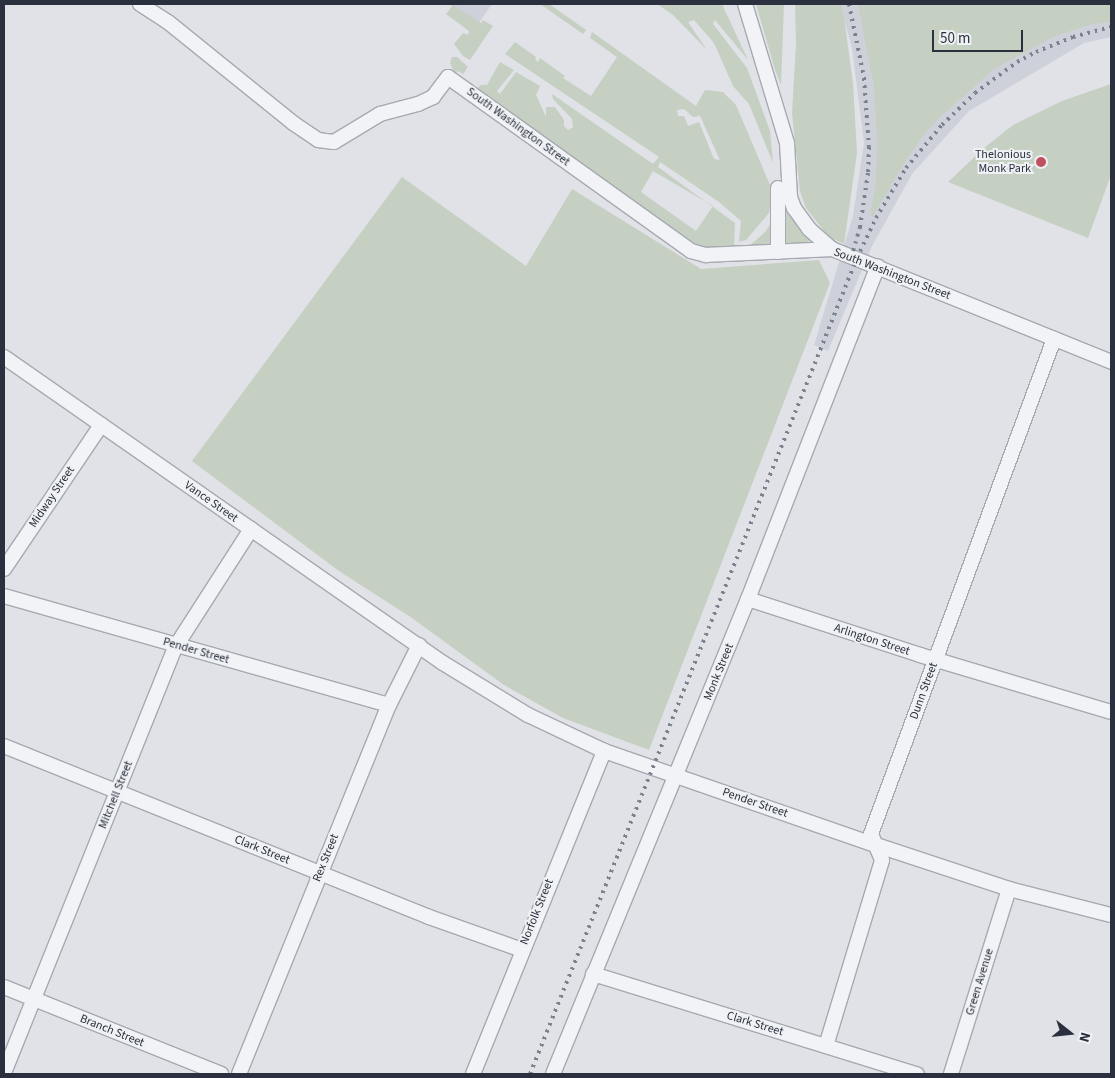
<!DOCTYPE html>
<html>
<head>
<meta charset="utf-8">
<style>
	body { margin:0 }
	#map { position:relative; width:1115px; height:1078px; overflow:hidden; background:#e0e2e7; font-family:"Source Sans 3",sans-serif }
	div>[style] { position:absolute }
	.built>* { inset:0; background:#ced1d9 }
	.green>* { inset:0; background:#c5d0c2 }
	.roads { filter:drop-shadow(1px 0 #a6a9b1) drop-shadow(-1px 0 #a6a9b1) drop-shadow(0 1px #a6a9b1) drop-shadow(0 -1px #a6a9b1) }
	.minor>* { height:14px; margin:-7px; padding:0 7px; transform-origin:7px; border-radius:7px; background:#f2f3f6 }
	.rail>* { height:4px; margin-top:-2px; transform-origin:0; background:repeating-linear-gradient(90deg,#7b828f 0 2.5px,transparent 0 7.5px) }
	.dots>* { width:14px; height:14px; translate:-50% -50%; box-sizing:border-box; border:2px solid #eff1f5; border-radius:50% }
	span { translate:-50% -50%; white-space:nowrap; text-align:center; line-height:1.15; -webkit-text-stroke:4px #eff1f5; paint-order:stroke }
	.street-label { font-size:12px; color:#2a303d }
	.poi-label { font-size:12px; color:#2a303d }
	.right { translate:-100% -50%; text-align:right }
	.frame { position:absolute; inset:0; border:5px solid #2a303d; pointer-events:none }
	.north { position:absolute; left:1045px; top:1008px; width:50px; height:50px; -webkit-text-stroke:4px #eff1f5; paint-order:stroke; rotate:106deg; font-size:14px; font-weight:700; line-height:20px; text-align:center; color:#2a303d }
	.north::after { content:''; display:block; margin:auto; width:18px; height:22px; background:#2a303d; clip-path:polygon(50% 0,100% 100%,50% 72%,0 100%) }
	.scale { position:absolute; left:932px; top:30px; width:91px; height:22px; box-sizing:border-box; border:2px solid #2a303d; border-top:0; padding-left:6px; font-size:15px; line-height:18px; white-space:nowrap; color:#2a303d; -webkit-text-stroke:4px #eff1f5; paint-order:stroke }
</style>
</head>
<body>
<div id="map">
	<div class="built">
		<div style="clip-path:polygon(449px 4px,492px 4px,478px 24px)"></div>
		<div style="clip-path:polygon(840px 4px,1111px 4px,1111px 37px,1084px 43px,969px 111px,912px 174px,872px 246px,828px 351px,814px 345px,853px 216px,864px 143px,852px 48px)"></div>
	</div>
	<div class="green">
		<div style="clip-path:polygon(540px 4px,549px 4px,586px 30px,583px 34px)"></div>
		<div style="clip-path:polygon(657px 4px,722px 4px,748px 60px,715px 20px,713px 24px,747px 68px,770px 131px,773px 163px,749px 104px,733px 86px,714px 43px,694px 20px,688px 22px,707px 50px,673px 15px)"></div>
		<div style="clip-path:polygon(756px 4px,784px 4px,781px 85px,775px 70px)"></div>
		<div style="clip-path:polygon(795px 4px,841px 4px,844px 17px,853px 83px,857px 153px,844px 244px,833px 239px,824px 231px,806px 208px,800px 191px,792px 113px,796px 44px)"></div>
		<div style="clip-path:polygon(858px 4px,1111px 4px,1111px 22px,1092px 24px,1055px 36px,994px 69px,939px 118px,922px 137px,906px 160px,873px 216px,870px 215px,876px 183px,877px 139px,874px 87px)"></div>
		<div style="clip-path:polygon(453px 5px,481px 23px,483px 20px,493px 26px,470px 60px,463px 56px,454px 44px,463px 33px,468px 35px,469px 31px,446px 14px)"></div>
		<div style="clip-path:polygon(evenodd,592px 32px,696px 106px,705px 90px,723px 92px,736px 105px,773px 192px,769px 213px,746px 240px,739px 242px,741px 221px,719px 202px,660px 162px,658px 167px,735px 223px,734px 247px,709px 249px,696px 244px,480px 94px,477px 88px,481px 85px,487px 85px,500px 62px,514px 70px,497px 91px,500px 94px,516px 72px,540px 86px,536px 95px,546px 117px,546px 107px,555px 107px,564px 120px,564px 126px,568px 130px,573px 127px,572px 119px,553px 99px,552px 94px,653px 164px,659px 157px,505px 54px,515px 42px,536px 57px,535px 59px,538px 62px,540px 58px,565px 76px,563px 78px,591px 96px,617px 57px,590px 38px,592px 32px,684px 109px,693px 117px,700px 116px,720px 160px,714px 159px,699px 122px,688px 126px,684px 116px,678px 116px,677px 110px,684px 109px,592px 32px,653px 171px,713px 206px,696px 231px,641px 192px,653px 171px)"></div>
		<div style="clip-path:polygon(452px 57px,457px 57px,468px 67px,463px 74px,458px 71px,455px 74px,450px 63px)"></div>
		<div style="clip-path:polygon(1111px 84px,1111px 175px,1088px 238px,948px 182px,984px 148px,1013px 125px,1062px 101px)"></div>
		<div style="clip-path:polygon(402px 177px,526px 266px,572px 189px,701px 269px,819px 260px,830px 283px,649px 750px,563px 718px,504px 685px,412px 618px,339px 571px,192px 461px)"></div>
		<div style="clip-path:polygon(783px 203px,810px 241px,808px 244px,785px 245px)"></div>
		<div style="clip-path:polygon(773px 220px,773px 247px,747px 248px,765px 232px)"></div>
	</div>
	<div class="roads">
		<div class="minor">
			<div style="left:140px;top:4px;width:33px;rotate:33deg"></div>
			<div style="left:168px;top:22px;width:161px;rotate:38.9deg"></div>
			<div style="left:293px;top:123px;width:30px;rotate:34deg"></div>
			<div style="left:318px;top:140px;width:16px;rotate:7deg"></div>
			<div style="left:334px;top:142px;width:54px;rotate:-31.3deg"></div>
			<div style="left:380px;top:114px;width:39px;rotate:-15deg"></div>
			<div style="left:418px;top:104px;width:17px;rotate:-25deg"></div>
			<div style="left:433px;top:97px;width:25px;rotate:-53deg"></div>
			<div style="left:448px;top:77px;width:299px;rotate:35.6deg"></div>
			<div style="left:691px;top:251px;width:16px;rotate:15deg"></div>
			<div style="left:706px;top:255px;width:126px;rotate:-2.7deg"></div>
			<div style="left:832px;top:249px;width:301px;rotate:22deg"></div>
			<div style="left:745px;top:4px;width:145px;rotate:73.2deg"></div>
			<div style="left:787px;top:143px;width:54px;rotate:86.8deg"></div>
			<div style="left:790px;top:197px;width:12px;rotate:70deg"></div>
			<div style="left:794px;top:208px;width:26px;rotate:54deg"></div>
			<div style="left:809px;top:229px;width:30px;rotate:41deg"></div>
			<div style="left:778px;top:252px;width:64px;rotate:-90deg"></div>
			<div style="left:4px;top:357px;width:535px;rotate:34.88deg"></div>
			<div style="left:443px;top:663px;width:100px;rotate:31.5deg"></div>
			<div style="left:528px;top:715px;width:84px;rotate:25.3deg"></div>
			<div style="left:604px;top:751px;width:288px;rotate:19.1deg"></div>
			<div style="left:876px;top:845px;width:140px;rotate:18.3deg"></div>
			<div style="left:1009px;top:889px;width:105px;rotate:14.3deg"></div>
			<div style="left:4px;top:569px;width:174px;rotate:-56deg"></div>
			<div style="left:4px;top:596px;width:400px;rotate:15.8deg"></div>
			<div style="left:748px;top:599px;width:181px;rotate:18deg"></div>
			<div style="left:920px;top:655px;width:199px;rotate:16.6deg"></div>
			<div style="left:4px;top:746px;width:458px;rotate:21.9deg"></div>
			<div style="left:429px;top:917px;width:99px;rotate:19.5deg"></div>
			<div style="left:593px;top:974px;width:339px;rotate:17.2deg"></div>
			<div style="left:4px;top:987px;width:234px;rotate:21.8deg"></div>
			<div style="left:826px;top:1046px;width:194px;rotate:-73.2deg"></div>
			<div style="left:882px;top:860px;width:28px;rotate:-113deg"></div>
			<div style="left:871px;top:834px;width:528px;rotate:-69.71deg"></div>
			<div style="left:4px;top:1073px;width:460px;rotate:-68.1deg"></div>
			<div style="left:176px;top:646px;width:139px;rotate:-57.3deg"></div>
			<div style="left:239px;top:1074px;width:398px;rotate:-67.9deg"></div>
			<div style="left:389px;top:705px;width:67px;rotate:-63.4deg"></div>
			<div style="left:473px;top:1074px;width:349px;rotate:-67.9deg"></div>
			<div style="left:553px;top:1074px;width:513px;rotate:-67.68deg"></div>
			<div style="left:748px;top:599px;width:357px;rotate:-68.7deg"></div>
			<div style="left:951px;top:1074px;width:194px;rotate:-72.6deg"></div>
		</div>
	</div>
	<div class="rail">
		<div style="left:849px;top:4px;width:76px;rotate:78.5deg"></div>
		<div style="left:864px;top:78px;width:69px;rotate:85.9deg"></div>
		<div style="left:869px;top:147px;width:26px;rotate:92deg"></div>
		<div style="left:868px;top:173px;width:55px;rotate:98.4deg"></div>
		<div style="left:860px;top:227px;width:33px;rotate:106deg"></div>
		<div style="left:530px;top:1074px;width:879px;rotate:-68.16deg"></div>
		<div style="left:857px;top:258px;width:44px;rotate:-64.6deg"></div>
		<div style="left:876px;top:218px;width:58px;rotate:-59deg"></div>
		<div style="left:906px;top:168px;width:56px;rotate:-50.1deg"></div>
		<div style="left:942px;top:125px;width:46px;rotate:-44.1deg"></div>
		<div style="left:975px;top:93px;width:52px;rotate:-36.4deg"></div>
		<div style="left:1017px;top:62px;width:21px;rotate:-28deg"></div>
		<div style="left:1036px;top:52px;width:40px;rotate:-22deg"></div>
		<div style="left:1073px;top:37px;width:39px;rotate:-15deg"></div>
	</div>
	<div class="dots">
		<div style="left:1041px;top:162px;background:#c0515f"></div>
	</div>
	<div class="street-label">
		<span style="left:518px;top:127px;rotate:36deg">South Washington Street</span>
		<span style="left:892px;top:274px;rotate:21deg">South Washington Street</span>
		<span style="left:52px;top:497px;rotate:-56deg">Midway Street</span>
		<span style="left:211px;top:502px;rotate:35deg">Vance Street</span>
		<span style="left:872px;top:640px;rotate:18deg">Arlington Street</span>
		<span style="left:196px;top:651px;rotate:16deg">Pender Street</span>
		<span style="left:719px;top:672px;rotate:-68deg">Monk Street</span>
		<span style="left:924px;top:691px;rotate:-70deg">Dunn Street</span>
		<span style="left:116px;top:795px;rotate:-68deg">Mitchell Street</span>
		<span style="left:755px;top:803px;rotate:19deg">Pender Street</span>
		<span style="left:262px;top:850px;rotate:22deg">Clark Street</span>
		<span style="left:326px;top:858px;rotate:-68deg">Rex Street</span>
		<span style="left:537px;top:912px;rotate:-68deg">Norfolk Street</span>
		<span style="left:980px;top:982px;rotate:-73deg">Green Avenue</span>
		<span style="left:755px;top:1024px;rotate:17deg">Clark Street</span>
		<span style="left:112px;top:1031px;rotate:22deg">Branch Street</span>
	</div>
	<div class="poi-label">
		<span class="right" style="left:1031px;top:162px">Thelonious<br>Monk Park</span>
	</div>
	<div class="frame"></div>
	<div class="north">N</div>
	<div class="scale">50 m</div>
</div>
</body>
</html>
